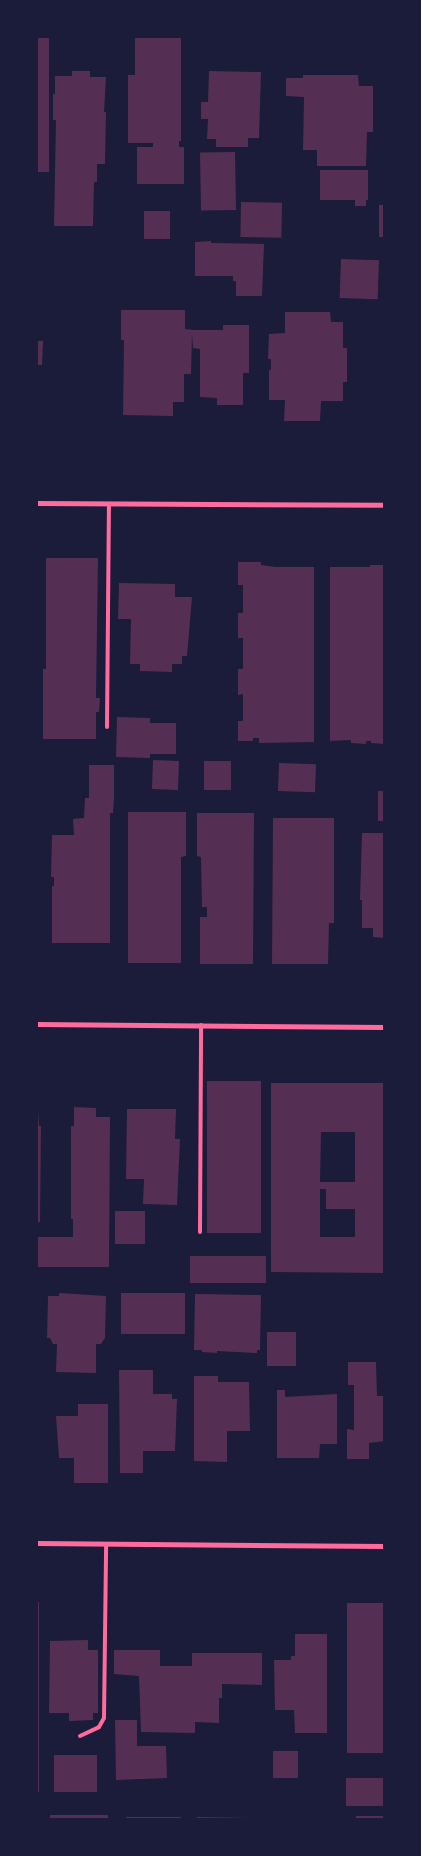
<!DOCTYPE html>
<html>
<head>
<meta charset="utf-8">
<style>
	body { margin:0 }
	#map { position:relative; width:421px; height:1856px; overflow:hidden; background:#1b1b3a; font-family:Karla,sans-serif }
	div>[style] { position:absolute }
	.building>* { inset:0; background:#542f53; transform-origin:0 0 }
	.service>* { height:4px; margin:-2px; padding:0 2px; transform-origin:2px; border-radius:2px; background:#ff6b9d }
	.minor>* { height:5px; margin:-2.5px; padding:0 2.5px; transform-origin:2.5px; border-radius:2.5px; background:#ff6b9d }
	span { translate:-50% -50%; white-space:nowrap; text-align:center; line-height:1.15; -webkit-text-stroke:5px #1b1b3a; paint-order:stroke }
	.frame { position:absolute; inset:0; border:38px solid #1b1b3a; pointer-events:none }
</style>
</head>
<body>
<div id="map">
	<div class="building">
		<div style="clip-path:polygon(135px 37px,181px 37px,181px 141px,179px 141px,179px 147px,184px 147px,184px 184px,137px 184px,137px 147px,153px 147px,153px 143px,128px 143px,128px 75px,135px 75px)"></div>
		<div style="left:36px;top:38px;width:13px;height:134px"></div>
		<div style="clip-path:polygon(72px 71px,90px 71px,90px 77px,106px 77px,104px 112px,106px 112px,105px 164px,97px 164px,97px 182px,94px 182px,93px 226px,54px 226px,56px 120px,53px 120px,53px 94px,55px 94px,55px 76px,72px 76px)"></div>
		<div style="clip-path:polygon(209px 71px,261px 72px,259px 138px,248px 138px,248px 147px,216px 147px,216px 139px,207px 139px,208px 119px,201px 119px,201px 102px,208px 102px)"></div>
		<div style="clip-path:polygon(303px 75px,358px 75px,359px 86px,373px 86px,373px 132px,367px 132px,366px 166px,317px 166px,317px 150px,303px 150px,304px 97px,286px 96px,286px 78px,303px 78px)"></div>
		<div style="left:235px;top:152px;width:58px;height:35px;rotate:89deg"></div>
		<div style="clip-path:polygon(320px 170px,368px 170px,368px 200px,366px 200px,366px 206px,355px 206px,355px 200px,320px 200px)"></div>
		<div style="left:241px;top:202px;width:41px;height:35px;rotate:1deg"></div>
		<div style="left:379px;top:205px;width:6px;height:32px"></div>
		<div style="left:144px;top:211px;width:26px;height:28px"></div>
		<div style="clip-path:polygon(211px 241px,211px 243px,264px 244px,262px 296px,236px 296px,236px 281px,233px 281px,233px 276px,195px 276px,195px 242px)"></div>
		<div style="left:341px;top:259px;width:38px;height:39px;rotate:2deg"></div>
		<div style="clip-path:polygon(121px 310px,185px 310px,185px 329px,193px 330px,223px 330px,223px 325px,249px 325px,249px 373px,243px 373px,243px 405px,217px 405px,217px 398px,200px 397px,200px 349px,193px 348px,192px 334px,191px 374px,184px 374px,184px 402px,173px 402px,173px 416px,123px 415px,124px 340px,121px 340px)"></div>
		<div style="clip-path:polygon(285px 312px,330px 312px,331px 322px,343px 322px,343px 348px,347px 348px,347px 382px,343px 382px,343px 401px,321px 401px,320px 421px,284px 421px,285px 400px,269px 400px,269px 370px,271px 370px,271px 359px,268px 359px,269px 334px,285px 333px)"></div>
		<div style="clip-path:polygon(36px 341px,43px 341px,42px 365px,38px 365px,38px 393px)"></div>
		<div style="clip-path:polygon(46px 558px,98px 558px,96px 698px,100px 698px,99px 712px,96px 712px,96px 739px,43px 739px,43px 669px,46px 669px)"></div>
		<div style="clip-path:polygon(238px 562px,261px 562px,261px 565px,276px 567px,314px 567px,314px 742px,259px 743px,259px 738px,253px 738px,253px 741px,238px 741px,238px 721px,243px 721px,243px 694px,238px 695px,238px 669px,243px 669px,243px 638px,238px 638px,238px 613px,243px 613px,243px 585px,238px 585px)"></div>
		<div style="clip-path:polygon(370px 565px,385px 565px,385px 744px,371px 743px,371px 741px,366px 741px,366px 744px,351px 743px,351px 740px,330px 741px,330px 567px,370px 567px)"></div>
		<div style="clip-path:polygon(119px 583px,175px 584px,175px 597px,192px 597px,187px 656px,182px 656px,182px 664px,172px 664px,172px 672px,140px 671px,140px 664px,130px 664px,131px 619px,118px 619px)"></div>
		<div style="clip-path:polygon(117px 717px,150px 718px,150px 723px,176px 723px,176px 754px,150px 754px,150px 758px,116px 757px)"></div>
		<div style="left:153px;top:760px;width:26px;height:29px;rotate:2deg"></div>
		<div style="left:204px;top:761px;width:27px;height:29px"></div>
		<div style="left:279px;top:763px;width:37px;height:28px;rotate:2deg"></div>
		<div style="clip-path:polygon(89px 765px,114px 765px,114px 798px,113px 813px,110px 813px,110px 943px,52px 943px,52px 886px,54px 886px,54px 877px,51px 877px,52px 835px,74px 835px,73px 819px,84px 818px,85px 798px,89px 798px)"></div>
		<div style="left:378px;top:791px;width:7px;height:30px"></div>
		<div style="clip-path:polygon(128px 812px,186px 812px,186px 856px,181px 857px,181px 963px,128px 963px)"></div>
		<div style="clip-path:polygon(197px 813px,254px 813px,253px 964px,200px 964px,200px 917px,207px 917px,207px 907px,202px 907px,201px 857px,197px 856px)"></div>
		<div style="clip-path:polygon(273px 818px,334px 818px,334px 923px,329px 923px,328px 964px,272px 964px)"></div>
		<div style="clip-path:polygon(362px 833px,385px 833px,385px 938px,373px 937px,373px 928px,362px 928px,362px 900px,360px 900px)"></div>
		<div style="left:207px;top:1081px;width:54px;height:152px"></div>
		<div style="clip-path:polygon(evenodd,271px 1083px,385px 1083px,385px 1273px,271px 1272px,271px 1083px,321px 1132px,355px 1132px,355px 1182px,320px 1182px,321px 1132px,271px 1083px,320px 1189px,326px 1189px,326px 1209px,355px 1209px,355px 1237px,320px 1237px,320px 1189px)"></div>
		<div style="clip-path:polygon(74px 1107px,96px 1108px,96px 1117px,110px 1117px,109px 1267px,36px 1267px,36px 1237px,73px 1237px,73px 1219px,71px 1219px,71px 1126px,74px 1126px)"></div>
		<div style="clip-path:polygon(127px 1109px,176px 1109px,175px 1139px,180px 1139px,177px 1205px,143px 1204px,144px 1179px,126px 1179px)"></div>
		<div style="clip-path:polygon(36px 1110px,38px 1110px,39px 1126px,41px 1126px,40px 1222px,36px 1222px)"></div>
		<div style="left:115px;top:1211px;width:30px;height:33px"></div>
		<div style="left:190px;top:1256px;width:76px;height:27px"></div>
		<div style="clip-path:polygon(59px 1293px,106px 1296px,105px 1338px,101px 1344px,96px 1344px,96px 1373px,56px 1372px,57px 1344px,53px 1344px,50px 1338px,47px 1338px,48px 1296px,59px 1296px)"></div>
		<div style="left:185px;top:1293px;width:41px;height:64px;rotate:90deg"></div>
		<div style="clip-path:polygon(195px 1294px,261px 1295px,260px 1350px,257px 1350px,257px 1353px,217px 1351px,217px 1353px,202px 1352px,202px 1350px,194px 1350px)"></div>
		<div style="left:267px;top:1332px;width:29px;height:34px"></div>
		<div style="clip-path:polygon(348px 1362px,376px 1362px,377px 1396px,385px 1396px,385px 1441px,369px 1443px,369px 1459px,347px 1459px,347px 1429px,354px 1430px,354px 1385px,364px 1385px,348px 1385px)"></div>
		<div style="clip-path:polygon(119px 1370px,153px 1370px,153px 1394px,172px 1394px,172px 1399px,177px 1399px,175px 1451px,143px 1451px,143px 1473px,120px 1473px)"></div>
		<div style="clip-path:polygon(194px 1376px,218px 1376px,218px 1382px,249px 1382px,250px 1431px,227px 1431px,227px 1462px,194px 1461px)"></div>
		<div style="clip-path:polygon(277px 1390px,285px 1390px,285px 1397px,337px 1394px,337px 1444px,320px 1444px,319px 1458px,277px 1458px)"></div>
		<div style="clip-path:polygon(78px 1404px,108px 1404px,108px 1483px,74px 1483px,74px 1458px,59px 1458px,56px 1416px,78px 1416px)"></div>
		<div style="left:36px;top:1602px;width:3px;height:190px"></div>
		<div style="left:347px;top:1603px;width:38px;height:150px"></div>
		<div style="clip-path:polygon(295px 1634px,327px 1634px,327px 1733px,295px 1733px,294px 1710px,275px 1710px,274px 1660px,291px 1660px,291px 1656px,295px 1656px)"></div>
		<div style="clip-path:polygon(88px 1640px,88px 1650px,98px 1650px,98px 1713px,93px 1713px,93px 1720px,69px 1721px,69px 1713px,49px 1713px,50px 1641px)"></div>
		<div style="clip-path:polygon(114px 1650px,160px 1650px,160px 1666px,192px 1666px,192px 1653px,262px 1653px,262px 1685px,222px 1684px,222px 1698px,219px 1698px,219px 1723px,195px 1722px,195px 1733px,141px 1732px,139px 1676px,114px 1674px)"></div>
		<div style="clip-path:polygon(115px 1720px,137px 1720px,137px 1746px,166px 1746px,167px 1778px,116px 1780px)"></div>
		<div style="left:298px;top:1751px;width:27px;height:25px;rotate:90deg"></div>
		<div style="left:54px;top:1755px;width:43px;height:37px"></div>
		<div style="left:346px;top:1778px;width:39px;height:28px"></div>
		<div style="left:50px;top:1815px;width:58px;height:5px"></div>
		<div style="left:356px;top:1816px;width:29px;height:4px"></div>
		<div style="left:126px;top:1817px;width:55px;height:3px"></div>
		<div style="clip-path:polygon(197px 1817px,252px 1818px,251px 1820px,197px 1820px)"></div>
	</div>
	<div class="service">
		<div style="left:107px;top:727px;width:223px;rotate:-89.5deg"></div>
		<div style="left:200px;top:1232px;width:207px;rotate:-89.7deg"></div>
		<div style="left:80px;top:1736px;width:21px;rotate:-25deg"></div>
		<div style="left:99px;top:1727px;width:10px;rotate:-61deg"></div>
		<div style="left:104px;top:1718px;width:174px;rotate:-89.3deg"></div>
	</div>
	<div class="minor">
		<div style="left:36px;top:503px;width:349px;rotate:0.3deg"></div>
		<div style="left:36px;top:1024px;width:349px;rotate:0.5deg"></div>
		<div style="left:36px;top:1543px;width:349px;rotate:0.5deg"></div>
	</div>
	<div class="frame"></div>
</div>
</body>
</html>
